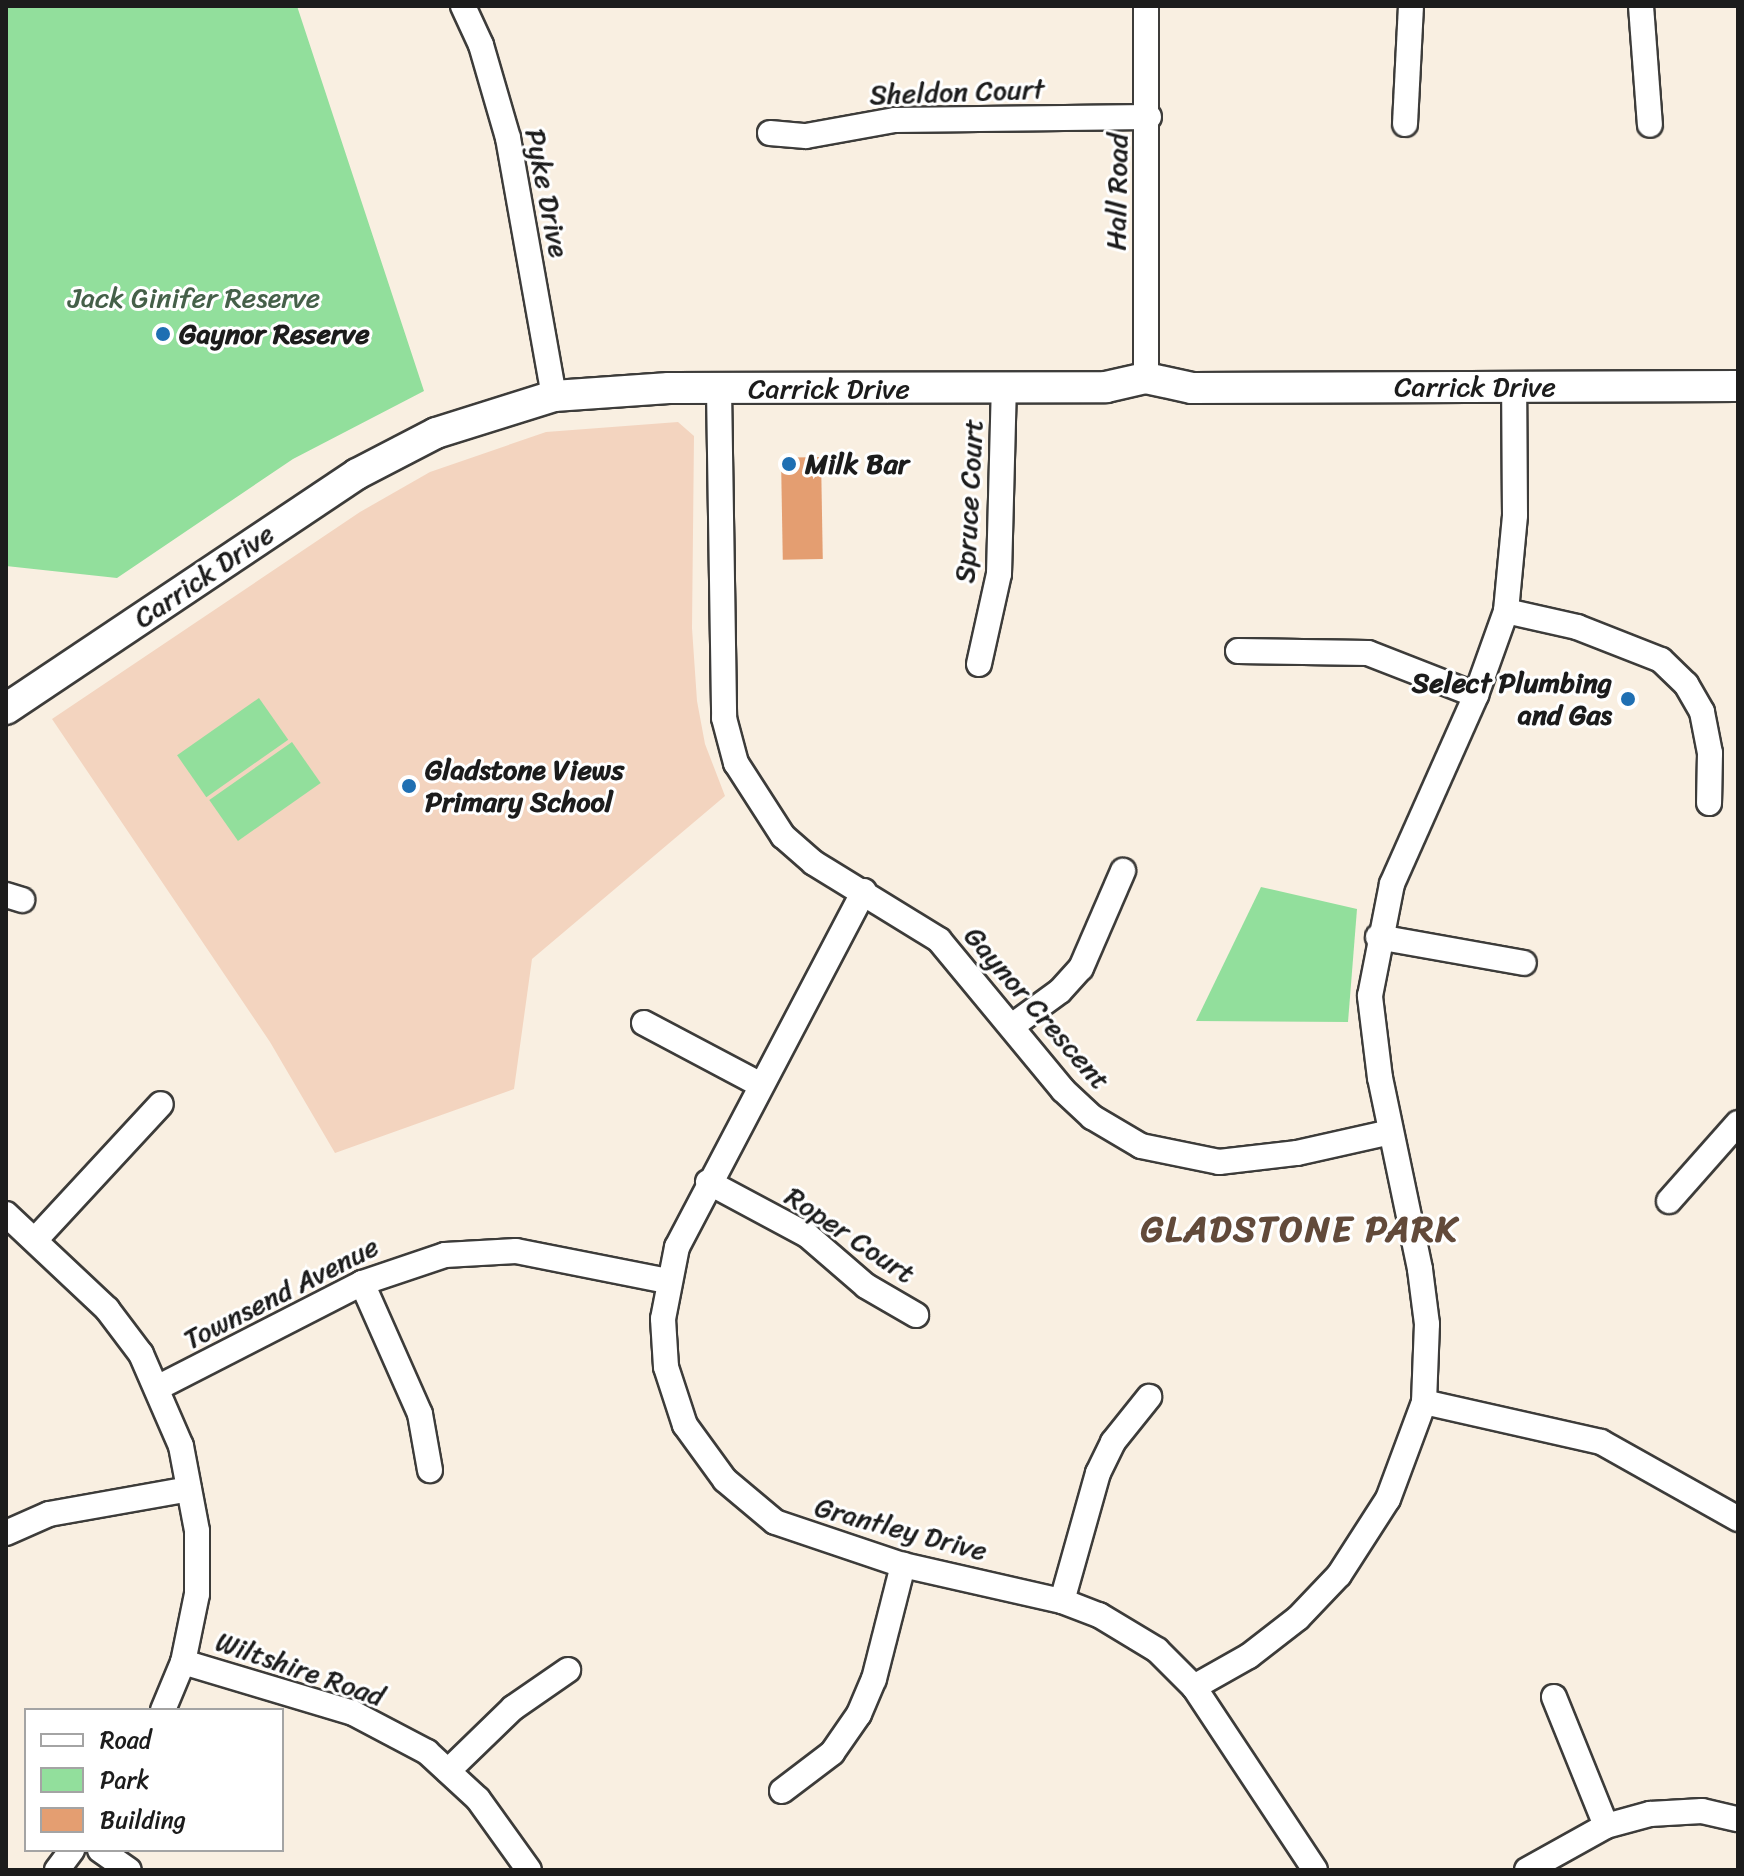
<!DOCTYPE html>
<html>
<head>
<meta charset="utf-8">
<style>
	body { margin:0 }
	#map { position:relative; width:1744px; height:1876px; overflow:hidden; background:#f9efe1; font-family:Sriracha,sans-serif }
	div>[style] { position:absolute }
	.built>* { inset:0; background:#f3d4bf }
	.green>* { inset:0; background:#92df9c; transform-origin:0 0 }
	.building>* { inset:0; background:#e49e71; transform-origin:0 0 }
	.roads { filter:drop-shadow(2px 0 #3d3c3a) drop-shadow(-2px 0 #3d3c3a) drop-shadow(0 2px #3d3c3a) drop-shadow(0 -2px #3d3c3a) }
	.minor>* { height:24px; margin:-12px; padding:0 12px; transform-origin:12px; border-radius:12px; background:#fff }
	.tertiary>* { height:30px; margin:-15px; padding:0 15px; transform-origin:15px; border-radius:15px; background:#fff }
	.dots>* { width:22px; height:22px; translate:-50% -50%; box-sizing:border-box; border:4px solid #fff; border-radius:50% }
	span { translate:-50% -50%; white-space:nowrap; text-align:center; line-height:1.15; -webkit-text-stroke:6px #fff; paint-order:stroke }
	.street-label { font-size:28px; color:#1c1c1c }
	.park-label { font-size:28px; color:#456049 }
	.poi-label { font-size:28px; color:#1c1c1c; font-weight:700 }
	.left { translate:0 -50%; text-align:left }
	.right { translate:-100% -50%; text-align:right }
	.district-label { font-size:36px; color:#624a3a; font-weight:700; letter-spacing:2px }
	.frame { position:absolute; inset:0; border:8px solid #1c1c1c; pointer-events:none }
	.legend { position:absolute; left:24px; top:1708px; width:260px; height:144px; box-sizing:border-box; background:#fff; border:2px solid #a4a4a4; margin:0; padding:10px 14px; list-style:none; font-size:24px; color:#1c1c1c }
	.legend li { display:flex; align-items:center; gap:16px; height:40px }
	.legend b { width:40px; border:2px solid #a4a4a4 }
</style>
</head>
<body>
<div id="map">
	<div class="built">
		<div style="clip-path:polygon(678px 422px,694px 436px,692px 628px,697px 701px,705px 744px,725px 796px,532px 959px,514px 1089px,335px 1153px,270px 1042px,52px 719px,360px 512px,430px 472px,546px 432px)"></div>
	</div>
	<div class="green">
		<div style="clip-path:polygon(6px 6px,297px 6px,424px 391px,293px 459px,117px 578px,6px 566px)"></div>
		<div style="left:259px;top:698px;width:51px;height:100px;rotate:55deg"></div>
		<div style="left:292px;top:742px;width:50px;height:101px;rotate:55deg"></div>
		<div style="clip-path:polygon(1261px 887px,1357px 909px,1348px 1022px,1196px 1021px)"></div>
	</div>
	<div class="building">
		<div style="left:821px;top:457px;width:102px;height:40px;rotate:89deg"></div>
	</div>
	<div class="roads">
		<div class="minor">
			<div style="left:463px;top:6px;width:43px;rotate:65.2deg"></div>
			<div style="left:481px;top:45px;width:97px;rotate:73.8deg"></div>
			<div style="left:508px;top:138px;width:262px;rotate:79.9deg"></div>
			<div style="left:1146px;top:6px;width:372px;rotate:90deg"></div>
			<div style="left:1641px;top:6px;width:119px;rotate:85.7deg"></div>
			<div style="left:1405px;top:124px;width:118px;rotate:-87.1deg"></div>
			<div style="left:770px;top:133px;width:36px;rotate:5deg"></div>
			<div style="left:806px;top:136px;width:90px;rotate:-10.2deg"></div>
			<div style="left:895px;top:120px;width:254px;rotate:-0.7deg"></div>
			<div style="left:719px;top:389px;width:329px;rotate:89.1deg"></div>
			<div style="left:724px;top:718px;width:47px;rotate:75.1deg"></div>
			<div style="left:736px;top:763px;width:87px;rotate:57.2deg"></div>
			<div style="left:783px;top:836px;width:41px;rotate:41.1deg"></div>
			<div style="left:814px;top:863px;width:147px;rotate:31.6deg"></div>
			<div style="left:939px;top:940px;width:195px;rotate:50.4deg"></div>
			<div style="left:1063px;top:1090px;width:40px;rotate:43deg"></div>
			<div style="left:1092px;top:1117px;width:57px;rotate:30.6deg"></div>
			<div style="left:1141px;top:1146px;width:80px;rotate:11.6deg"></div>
			<div style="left:1219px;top:1162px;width:79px;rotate:-6.6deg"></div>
			<div style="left:1297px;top:1153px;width:96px;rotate:-12.6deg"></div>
			<div style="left:1506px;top:611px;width:73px;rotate:12.7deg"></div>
			<div style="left:1577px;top:627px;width:90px;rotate:21.4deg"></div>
			<div style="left:1661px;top:660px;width:35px;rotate:44deg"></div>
			<div style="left:1686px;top:684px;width:32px;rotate:60deg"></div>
			<div style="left:1702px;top:712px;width:42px;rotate:79deg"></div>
			<div style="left:1710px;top:753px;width:50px;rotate:91.1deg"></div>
			<div style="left:1238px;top:651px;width:130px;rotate:0.9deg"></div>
			<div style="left:1368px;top:653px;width:116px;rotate:21.3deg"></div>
			<div style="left:979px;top:664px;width:92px;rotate:-77.5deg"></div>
			<div style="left:999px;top:574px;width:186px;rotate:-88.5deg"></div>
			<div style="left:864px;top:891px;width:402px;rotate:117.7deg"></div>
			<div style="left:677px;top:1247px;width:73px;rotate:101deg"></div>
			<div style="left:663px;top:1319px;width:48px;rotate:86.4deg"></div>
			<div style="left:666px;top:1367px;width:61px;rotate:71.9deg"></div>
			<div style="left:685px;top:1425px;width:68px;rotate:54deg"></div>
			<div style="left:725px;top:1480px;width:65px;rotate:40deg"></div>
			<div style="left:775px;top:1522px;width:135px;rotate:18.6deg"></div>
			<div style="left:903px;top:1565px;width:163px;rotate:12.8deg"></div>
			<div style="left:1062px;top:1601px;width:40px;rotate:21deg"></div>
			<div style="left:1099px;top:1615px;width:68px;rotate:31.1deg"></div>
			<div style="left:1157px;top:1650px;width:52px;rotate:45deg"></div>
			<div style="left:1194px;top:1687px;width:219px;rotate:56.5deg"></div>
			<div style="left:6px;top:895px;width:17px;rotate:17deg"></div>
			<div style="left:1378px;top:937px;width:148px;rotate:10.1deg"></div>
			<div style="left:644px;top:1023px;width:130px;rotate:27.9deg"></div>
			<div style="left:1012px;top:1026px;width:59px;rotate:-36.1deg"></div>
			<div style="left:1060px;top:991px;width:31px;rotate:-48deg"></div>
			<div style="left:1081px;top:968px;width:106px;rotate:-66.6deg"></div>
			<div style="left:708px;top:1182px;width:112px;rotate:28.2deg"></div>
			<div style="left:807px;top:1235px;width:78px;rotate:40.8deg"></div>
			<div style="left:866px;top:1286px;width:58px;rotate:30.1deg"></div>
			<div style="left:1669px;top:1201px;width:104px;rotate:-48.5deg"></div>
			<div style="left:6px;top:1214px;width:139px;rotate:43.2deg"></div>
			<div style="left:107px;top:1309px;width:56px;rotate:52.9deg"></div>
			<div style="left:141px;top:1354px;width:100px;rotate:66.5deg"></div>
			<div style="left:181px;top:1446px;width:86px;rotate:79.3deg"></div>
			<div style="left:197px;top:1531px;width:63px;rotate:90deg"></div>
			<div style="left:197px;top:1594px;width:69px;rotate:101.6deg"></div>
			<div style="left:183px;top:1662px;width:52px;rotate:112.6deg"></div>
			<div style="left:35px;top:1240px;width:185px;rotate:-47.2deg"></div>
			<div style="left:362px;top:1283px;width:143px;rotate:66.1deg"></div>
			<div style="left:420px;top:1414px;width:57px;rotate:79.9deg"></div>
			<div style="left:159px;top:1387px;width:228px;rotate:-27.1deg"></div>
			<div style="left:362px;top:1283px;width:88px;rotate:-18.6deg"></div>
			<div style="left:445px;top:1255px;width:71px;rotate:-3.2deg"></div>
			<div style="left:516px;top:1251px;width:155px;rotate:11.2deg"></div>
			<div style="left:1424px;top:1402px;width:181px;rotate:12.7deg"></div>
			<div style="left:1601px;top:1442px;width:157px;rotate:29.3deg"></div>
			<div style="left:6px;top:1533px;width:47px;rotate:-23.8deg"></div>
			<div style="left:49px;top:1514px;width:142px;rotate:-10.1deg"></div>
			<div style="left:1062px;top:1601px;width:133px;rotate:-74.3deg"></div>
			<div style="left:1098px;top:1473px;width:34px;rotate:-64deg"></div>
			<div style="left:1113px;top:1442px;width:58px;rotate:-51.3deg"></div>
			<div style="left:183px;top:1662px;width:177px;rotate:16.7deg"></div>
			<div style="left:353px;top:1713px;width:84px;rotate:27.8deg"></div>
			<div style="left:427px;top:1752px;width:69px;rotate:42.7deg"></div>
			<div style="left:478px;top:1799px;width:87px;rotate:54.3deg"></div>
			<div style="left:1194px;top:1687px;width:63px;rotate:-29.4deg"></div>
			<div style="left:1249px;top:1656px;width:62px;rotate:-37.8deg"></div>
			<div style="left:1298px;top:1618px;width:59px;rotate:-46.4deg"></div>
			<div style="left:1339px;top:1575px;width:90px;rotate:-57.2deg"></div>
			<div style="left:1388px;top:1499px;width:103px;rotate:-69.6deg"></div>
			<div style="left:1424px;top:1402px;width:78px;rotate:-87.8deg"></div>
			<div style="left:1427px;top:1324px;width:55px;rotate:-97.3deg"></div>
			<div style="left:1420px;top:1269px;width:195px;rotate:-101.8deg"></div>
			<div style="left:1380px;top:1078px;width:83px;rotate:-97deg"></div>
			<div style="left:1370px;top:996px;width:114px;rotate:-78.9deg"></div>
			<div style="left:1392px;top:884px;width:207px;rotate:-66deg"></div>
			<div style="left:1476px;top:695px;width:89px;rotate:-70.3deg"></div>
			<div style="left:1506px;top:611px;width:96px;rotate:-84.6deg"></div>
			<div style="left:1515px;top:515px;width:129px;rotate:-90.4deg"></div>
			<div style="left:1554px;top:1697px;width:139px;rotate:68deg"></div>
			<div style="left:448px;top:1771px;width:91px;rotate:-44.1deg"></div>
			<div style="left:513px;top:1708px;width:67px;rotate:-34.6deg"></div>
			<div style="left:782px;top:1791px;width:63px;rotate:-37.2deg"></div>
			<div style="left:832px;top:1753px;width:47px;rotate:-55.3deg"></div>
			<div style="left:859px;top:1714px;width:38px;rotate:-67deg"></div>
			<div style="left:874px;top:1679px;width:118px;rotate:-75.7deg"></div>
			<div style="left:100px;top:1850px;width:35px;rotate:35deg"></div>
			<div style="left:57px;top:1870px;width:25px;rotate:-53deg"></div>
			<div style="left:1527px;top:1870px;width:90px;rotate:-29.1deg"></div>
			<div style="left:1606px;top:1826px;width:46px;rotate:-15.3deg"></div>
			<div style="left:1650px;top:1814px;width:52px;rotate:-3.3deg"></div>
			<div style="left:1702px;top:1811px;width:37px;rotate:13deg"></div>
		</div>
		<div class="tertiary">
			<div style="left:6px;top:709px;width:422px;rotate:-33.8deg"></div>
			<div style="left:357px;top:474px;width:89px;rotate:-27.4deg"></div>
			<div style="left:436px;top:433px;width:124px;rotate:-17.4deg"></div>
			<div style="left:554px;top:396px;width:115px;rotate:-4deg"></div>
			<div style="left:669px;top:388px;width:437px;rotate:-0.1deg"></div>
			<div style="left:1106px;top:387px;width:41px;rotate:-12.7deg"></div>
			<div style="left:1146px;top:378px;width:47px;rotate:12.3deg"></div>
			<div style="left:1192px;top:388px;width:546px;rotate:-0.21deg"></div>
		</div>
	</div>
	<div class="dots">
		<div style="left:163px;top:334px;background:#1f6fb2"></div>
		<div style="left:789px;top:464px;background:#1f6fb2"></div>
		<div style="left:1628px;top:699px;background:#1f6fb2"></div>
		<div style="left:409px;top:786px;background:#1f6fb2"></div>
	</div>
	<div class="street-label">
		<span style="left:957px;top:92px;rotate:-2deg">Sheldon Court</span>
		<span style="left:1117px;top:192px;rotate:-89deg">Hall Road</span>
		<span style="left:547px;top:193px;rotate:79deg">Pyke Drive</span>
		<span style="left:1475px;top:387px">Carrick Drive</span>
		<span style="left:829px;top:389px">Carrick Drive</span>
		<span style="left:969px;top:501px;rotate:-87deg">Spruce Court</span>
		<span style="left:204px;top:576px;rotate:-34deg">Carrick Drive</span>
		<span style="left:1037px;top:1008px;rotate:49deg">Gaynor Crescent</span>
		<span style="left:850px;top:1235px;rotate:34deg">Roper Court</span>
		<span style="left:281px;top:1293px;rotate:-27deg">Townsend Avenue</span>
		<span style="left:901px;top:1529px;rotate:15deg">Grantley Drive</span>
		<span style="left:300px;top:1669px;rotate:19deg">Wiltshire Road</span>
	</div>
	<div class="park-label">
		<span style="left:194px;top:298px">Jack Ginifer Reserve</span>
	</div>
	<div class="poi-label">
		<span class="left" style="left:179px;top:334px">Gaynor Reserve</span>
		<span class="left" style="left:805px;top:464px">Milk Bar</span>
		<span class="right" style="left:1612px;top:699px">Select Plumbing<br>and Gas</span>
		<span class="left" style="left:425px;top:786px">Gladstone Views<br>Primary School</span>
	</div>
	<div class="district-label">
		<span style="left:1300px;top:1230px">GLADSTONE PARK</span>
	</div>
	<div class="frame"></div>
	<ul class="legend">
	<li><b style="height:10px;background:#fff"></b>Road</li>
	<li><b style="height:22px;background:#92df9c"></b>Park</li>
	<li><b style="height:22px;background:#e49e71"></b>Building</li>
	</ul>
</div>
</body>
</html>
